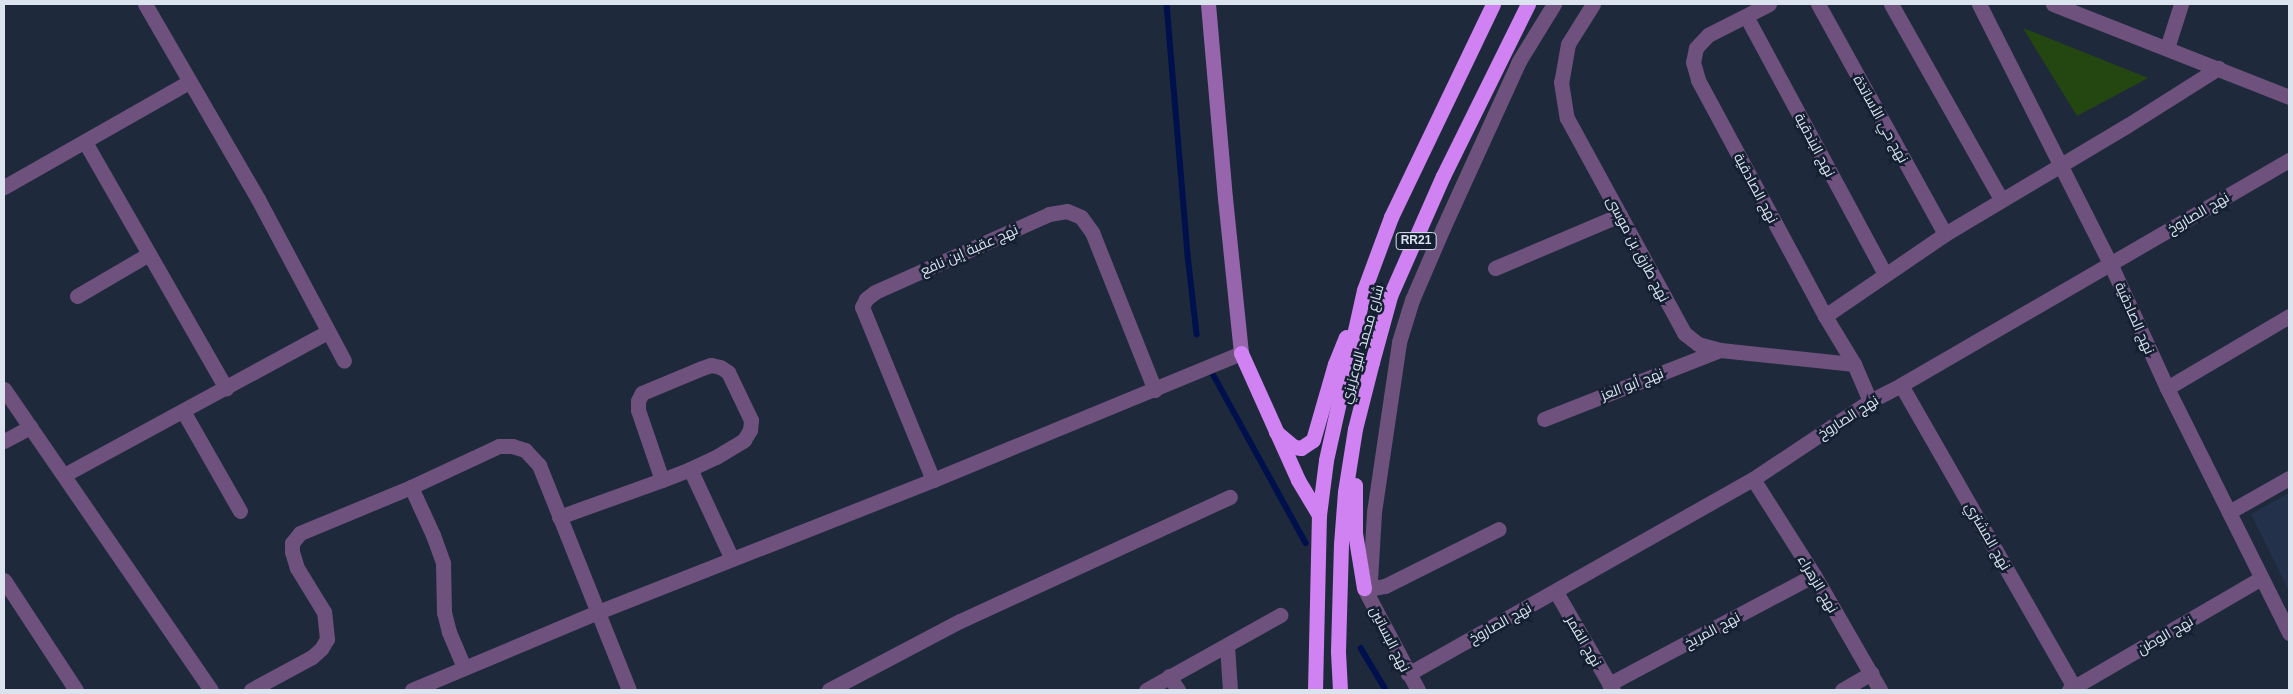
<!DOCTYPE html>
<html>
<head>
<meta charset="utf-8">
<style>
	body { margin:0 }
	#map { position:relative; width:2293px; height:694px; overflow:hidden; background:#1e2a3b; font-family:Arial,Cairo,sans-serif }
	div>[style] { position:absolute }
	.built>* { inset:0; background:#23324a }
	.green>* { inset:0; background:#244611 }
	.stream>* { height:5.5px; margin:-2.75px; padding:0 2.75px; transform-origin:2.75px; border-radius:2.75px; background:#00104d }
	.street>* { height:15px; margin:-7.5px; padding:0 7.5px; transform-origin:7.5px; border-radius:7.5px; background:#6f517d }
	.secondary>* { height:15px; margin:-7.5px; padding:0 7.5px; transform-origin:7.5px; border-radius:7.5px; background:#9765ac }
	.highway>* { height:15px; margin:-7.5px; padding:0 7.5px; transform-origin:7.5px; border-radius:7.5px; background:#d082f2 }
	span { translate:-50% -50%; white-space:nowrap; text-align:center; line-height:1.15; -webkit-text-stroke:5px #142031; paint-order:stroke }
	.shield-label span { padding:1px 4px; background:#142031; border:1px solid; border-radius:4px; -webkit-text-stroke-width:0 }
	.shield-label { font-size:12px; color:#dbe3ef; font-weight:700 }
	.street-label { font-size:14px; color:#dbe3ef }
	.frame { position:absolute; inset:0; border:5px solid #dbe3ef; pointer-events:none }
</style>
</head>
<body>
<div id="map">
	<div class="built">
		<div style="clip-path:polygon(2289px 493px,2289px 591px,2251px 514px)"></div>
	</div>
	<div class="green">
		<div style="clip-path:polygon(2023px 28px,2148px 78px,2077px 116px)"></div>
	</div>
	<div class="stream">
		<div style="left:1167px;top:4px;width:252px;rotate:85.2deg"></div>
		<div style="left:1188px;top:255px;width:80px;rotate:83.5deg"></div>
		<div style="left:1212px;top:372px;width:195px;rotate:61.2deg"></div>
		<div style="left:1361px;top:648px;width:49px;rotate:59.2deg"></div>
	</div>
	<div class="street">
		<div style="left:145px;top:4px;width:225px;rotate:59.9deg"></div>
		<div style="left:258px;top:199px;width:183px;rotate:62deg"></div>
		<div style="left:1593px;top:4px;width:47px;rotate:122deg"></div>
		<div style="left:1568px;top:44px;width:39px;rotate:100deg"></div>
		<div style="left:1561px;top:82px;width:36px;rotate:81deg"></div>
		<div style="left:1567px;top:118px;width:245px;rotate:61.4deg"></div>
		<div style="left:1684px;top:333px;width:18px;rotate:38deg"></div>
		<div style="left:1698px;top:344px;width:23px;rotate:15deg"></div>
		<div style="left:1720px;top:350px;width:135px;rotate:6deg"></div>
		<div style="left:1769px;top:4px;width:68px;rotate:153.1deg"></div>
		<div style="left:1708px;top:35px;width:18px;rotate:133deg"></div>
		<div style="left:1696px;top:48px;width:14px;rotate:102deg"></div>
		<div style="left:1693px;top:62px;width:19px;rotate:74deg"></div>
		<div style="left:1698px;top:80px;width:268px;rotate:61.7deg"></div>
		<div style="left:1825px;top:316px;width:56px;rotate:58.9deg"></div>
		<div style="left:1854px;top:364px;width:40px;rotate:66.6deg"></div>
		<div style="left:1818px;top:4px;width:263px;rotate:61.1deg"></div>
		<div style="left:1891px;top:4px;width:224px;rotate:60.6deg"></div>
		<div style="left:1979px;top:4px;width:290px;rotate:63.2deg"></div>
		<div style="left:2110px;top:263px;width:137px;rotate:65.5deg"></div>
		<div style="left:2167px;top:388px;width:274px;rotate:63.5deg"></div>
		<div style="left:2053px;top:4px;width:254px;rotate:21.5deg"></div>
		<div style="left:1746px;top:16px;width:293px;rotate:61.7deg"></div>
		<div style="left:2167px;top:48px;width:46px;rotate:-72.3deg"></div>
		<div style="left:85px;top:142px;width:284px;rotate:60.2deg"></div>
		<div style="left:4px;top:187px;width:213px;rotate:-29.6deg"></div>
		<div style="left:1495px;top:268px;width:136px;rotate:-23deg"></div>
		<div style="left:77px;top:296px;width:83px;rotate:-30.3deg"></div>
		<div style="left:1825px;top:316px;width:145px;rotate:-34.3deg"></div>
		<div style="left:1945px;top:234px;width:213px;rotate:-30.8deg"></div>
		<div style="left:2128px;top:125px;width:107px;rotate:-32.3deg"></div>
		<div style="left:1901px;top:385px;width:348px;rotate:60.2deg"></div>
		<div style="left:2167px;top:388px;width:142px;rotate:-30.5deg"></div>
		<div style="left:4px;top:389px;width:365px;rotate:55.5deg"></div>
		<div style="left:183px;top:411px;width:115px;rotate:60.3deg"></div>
		<div style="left:1544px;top:419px;width:189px;rotate:-21.4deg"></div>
		<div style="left:4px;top:441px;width:30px;rotate:-28deg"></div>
		<div style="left:690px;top:469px;width:99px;rotate:65deg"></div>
		<div style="left:64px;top:475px;width:299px;rotate:-28.5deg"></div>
		<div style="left:1753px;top:479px;width:114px;rotate:57.6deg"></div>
		<div style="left:1814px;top:575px;width:133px;rotate:60.1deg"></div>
		<div style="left:933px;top:480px;width:187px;rotate:-112.3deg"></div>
		<div style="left:862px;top:307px;width:9px;rotate:-63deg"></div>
		<div style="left:866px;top:299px;width:11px;rotate:-38deg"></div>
		<div style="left:875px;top:292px;width:191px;rotate:-24.1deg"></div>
		<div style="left:1049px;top:214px;width:18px;rotate:-9deg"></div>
		<div style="left:1067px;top:211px;width:15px;rotate:23deg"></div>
		<div style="left:1081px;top:217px;width:19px;rotate:54deg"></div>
		<div style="left:1092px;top:232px;width:170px;rotate:68.3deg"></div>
		<div style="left:411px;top:487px;width:53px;rotate:65.4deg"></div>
		<div style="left:433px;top:535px;width:30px;rotate:70deg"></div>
		<div style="left:443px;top:563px;width:49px;rotate:88.8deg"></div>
		<div style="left:444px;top:612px;width:21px;rotate:76deg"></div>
		<div style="left:449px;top:632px;width:38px;rotate:67deg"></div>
		<div style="left:2229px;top:512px;width:69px;rotate:-29.5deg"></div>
		<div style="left:559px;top:517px;width:109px;rotate:-19.8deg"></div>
		<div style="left:662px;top:480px;width:30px;rotate:-21deg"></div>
		<div style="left:690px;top:469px;width:29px;rotate:-25deg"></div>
		<div style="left:716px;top:457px;width:33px;rotate:-31deg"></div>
		<div style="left:744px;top:440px;width:12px;rotate:-59deg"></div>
		<div style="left:750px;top:430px;width:10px;rotate:-84deg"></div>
		<div style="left:751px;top:420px;width:53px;rotate:-115.6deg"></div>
		<div style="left:728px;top:372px;width:9px;rotate:-148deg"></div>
		<div style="left:720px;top:367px;width:9px;rotate:-167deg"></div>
		<div style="left:711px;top:365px;width:9px;rotate:162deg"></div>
		<div style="left:702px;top:368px;width:65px;rotate:157.4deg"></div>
		<div style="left:642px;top:393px;width:9px;rotate:117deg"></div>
		<div style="left:638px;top:401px;width:9px;rotate:90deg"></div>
		<div style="left:638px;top:410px;width:74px;rotate:71.1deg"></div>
		<div style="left:4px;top:580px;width:131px;rotate:56.8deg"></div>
		<div style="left:1369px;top:589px;width:16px;rotate:-11deg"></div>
		<div style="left:1385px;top:586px;width:127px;rotate:-26.6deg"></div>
		<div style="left:1365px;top:590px;width:113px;rotate:62.1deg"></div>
		<div style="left:1556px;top:592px;width:113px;rotate:59.8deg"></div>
		<div style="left:1369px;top:597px;width:85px;rotate:-86.6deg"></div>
		<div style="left:1374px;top:512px;width:172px;rotate:-81.6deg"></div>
		<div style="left:1399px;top:342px;width:44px;rotate:-72.8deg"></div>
		<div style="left:1412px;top:300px;width:78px;rotate:-66.7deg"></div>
		<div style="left:1443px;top:228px;width:183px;rotate:-65.5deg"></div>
		<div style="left:1519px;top:61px;width:67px;rotate:-58.4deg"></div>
		<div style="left:1227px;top:646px;width:44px;rotate:86.1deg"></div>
		<div style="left:1408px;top:674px;width:396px;rotate:-29.5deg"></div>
		<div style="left:1753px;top:479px;width:141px;rotate:-33.7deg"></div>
		<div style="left:1870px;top:401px;width:35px;rotate:-27deg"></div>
		<div style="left:1901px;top:385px;width:449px;rotate:-30.1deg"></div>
		<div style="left:1169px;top:676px;width:17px;rotate:57deg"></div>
		<div style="left:1609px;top:684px;width:232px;rotate:-28deg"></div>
		<div style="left:251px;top:690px;width:69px;rotate:-28.4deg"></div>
		<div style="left:312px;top:657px;width:12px;rotate:-42deg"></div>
		<div style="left:321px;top:649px;width:12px;rotate:-59deg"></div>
		<div style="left:327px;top:639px;width:27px;rotate:-96deg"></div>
		<div style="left:324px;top:612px;width:52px;rotate:-121.5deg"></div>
		<div style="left:297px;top:568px;width:17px;rotate:-107deg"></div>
		<div style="left:292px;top:552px;width:9px;rotate:-90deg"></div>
		<div style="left:292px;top:543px;width:13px;rotate:-51deg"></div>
		<div style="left:300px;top:533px;width:120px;rotate:-22.5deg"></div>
		<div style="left:411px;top:487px;width:97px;rotate:-25deg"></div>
		<div style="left:499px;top:446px;width:13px"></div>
		<div style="left:512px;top:446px;width:14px;rotate:17deg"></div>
		<div style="left:525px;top:450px;width:21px;rotate:47deg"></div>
		<div style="left:539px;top:465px;width:242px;rotate:68.2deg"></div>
		<div style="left:412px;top:690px;width:202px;rotate:-22.8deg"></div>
		<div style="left:598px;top:612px;width:360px;rotate:-21.5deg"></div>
		<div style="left:933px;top:480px;width:333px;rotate:-22.4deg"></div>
		<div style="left:829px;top:690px;width:148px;rotate:-27.8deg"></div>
		<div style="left:960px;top:621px;width:297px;rotate:-24.7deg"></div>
		<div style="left:1146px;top:690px;width:154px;rotate:-29.2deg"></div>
		<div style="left:1842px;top:690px;width:34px;rotate:-30deg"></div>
		<div style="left:2069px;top:690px;width:221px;rotate:-30.2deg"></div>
	</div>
	<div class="secondary">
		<div style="left:1208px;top:4px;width:195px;rotate:85deg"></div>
		<div style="left:1225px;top:198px;width:156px;rotate:84.1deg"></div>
	</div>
	<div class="highway">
		<div style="left:1241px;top:353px;width:139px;rotate:65.8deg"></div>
		<div style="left:1298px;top:480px;width:41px;rotate:59deg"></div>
		<div style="left:1276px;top:432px;width:23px;rotate:40deg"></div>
		<div style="left:1294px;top:447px;width:7px;rotate:8deg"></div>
		<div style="left:1301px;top:448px;width:14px;rotate:-34deg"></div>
		<div style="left:1313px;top:440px;width:79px;rotate:-73.9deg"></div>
		<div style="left:1335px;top:364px;width:29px;rotate:-68deg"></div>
		<div style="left:1355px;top:485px;width:48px;rotate:90deg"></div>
		<div style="left:1355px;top:533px;width:56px;rotate:80.7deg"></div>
		<div style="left:1315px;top:690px;width:175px;rotate:-88.7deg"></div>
		<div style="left:1319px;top:515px;width:55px;rotate:-82.7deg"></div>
		<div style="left:1326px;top:460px;width:174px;rotate:-77.4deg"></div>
		<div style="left:1364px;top:290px;width:78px;rotate:-69.7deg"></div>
		<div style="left:1391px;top:217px;width:236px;rotate:-64.4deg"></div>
		<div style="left:1340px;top:690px;width:39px;rotate:-93deg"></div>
		<div style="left:1338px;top:651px;width:107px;rotate:-88.4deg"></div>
		<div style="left:1341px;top:544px;width:52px;rotate:-85.6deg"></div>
		<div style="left:1345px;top:492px;width:64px;rotate:-81deg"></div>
		<div style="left:1355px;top:429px;width:69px;rotate:-75.8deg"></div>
		<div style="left:1372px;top:362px;width:68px;rotate:-74.7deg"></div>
		<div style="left:1390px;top:296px;width:131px;rotate:-66.2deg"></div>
		<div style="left:1443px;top:176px;width:192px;rotate:-63.7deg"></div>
	</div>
	<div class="shield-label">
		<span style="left:1416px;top:241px">RR21</span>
	</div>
	<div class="street-label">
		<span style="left:1881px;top:119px;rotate:61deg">نهج حي الأساتذة</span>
		<span style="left:1815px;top:145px;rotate:62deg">نهج البندقية</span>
		<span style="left:1756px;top:188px;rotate:62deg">نهج الصادقية</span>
		<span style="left:2198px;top:213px;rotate:-30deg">نهج الصاروخ</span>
		<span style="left:1638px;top:249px;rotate:62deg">نهج طارق بن موسى</span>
		<span style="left:969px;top:250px;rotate:-24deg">نهج عقبة إبن نافع</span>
		<span style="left:2135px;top:318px;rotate:66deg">نهج الصادقية</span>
		<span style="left:1362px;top:344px;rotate:-74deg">شارع محمد البوعزيزي</span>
		<span style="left:1632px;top:384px;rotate:-21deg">نهج أبو العز</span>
		<span style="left:1848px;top:417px;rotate:-32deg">نهج الصاروخ</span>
		<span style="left:1988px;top:536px;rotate:60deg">نهج المشتري</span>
		<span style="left:1818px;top:584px;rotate:59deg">نهج الزهراء</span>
		<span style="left:1500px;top:623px;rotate:-29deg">نهج الصاروخ</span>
		<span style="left:1712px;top:630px;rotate:-28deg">نهج المريخ</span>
		<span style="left:2165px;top:635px;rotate:-30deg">نهج الوطن</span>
		<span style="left:1390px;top:639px;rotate:63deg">نهج البساتين</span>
		<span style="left:1584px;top:641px;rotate:60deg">نهج القمر</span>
	</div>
	<div class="frame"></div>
</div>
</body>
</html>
